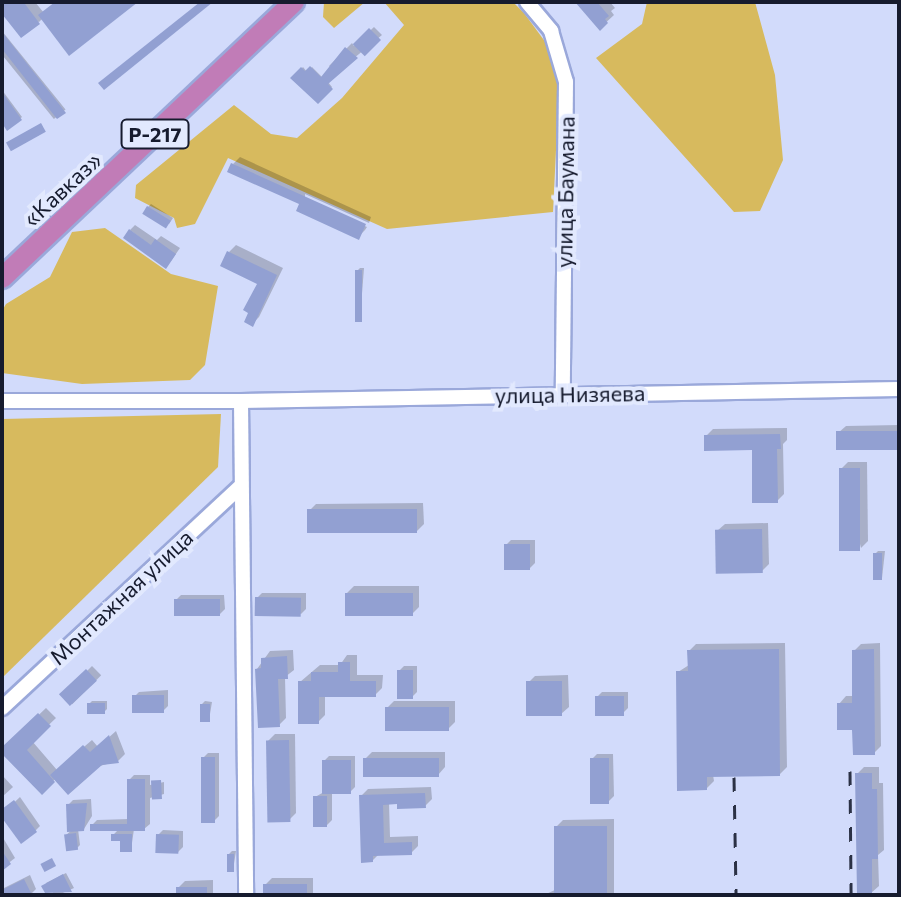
<!DOCTYPE html>
<html>
<head>
<meta charset="utf-8">
<style>
	body { margin:0 }
	#map { position:relative; width:901px; height:897px; overflow:hidden; background:#d2dbfb; font-family:Commissioner,sans-serif }
	div>[style] { position:absolute }
	.green>* { inset:0; background:#d7ba5e }
	.shadow>* { inset:0; background:#0003; transform-origin:0 0 }
	.building>* { inset:0; background:#92a0d2; transform-origin:0 0 }
	.roads { filter:drop-shadow(2px 0 #9aa8da) drop-shadow(-2px 0 #9aa8da) drop-shadow(0 2px #9aa8da) drop-shadow(0 -2px #9aa8da) }
	.minor>* { height:14px; margin:-7px; padding:0 7px; transform-origin:7px; border-radius:7px; background:#fff }
	.highway>* { height:20px; margin:-10px; padding:0 10px; transform-origin:10px; border-radius:10px; background:#c17cb7 }
	.rail>* { height:3px; margin-top:-1.5px; transform-origin:0; background:repeating-linear-gradient(90deg,#2b3145 0 14px,transparent 0 28px) }
	span { translate:-50% -50%; white-space:nowrap; text-align:center; line-height:1.15; -webkit-text-stroke:8px #e2e9fe; paint-order:stroke }
	.shield-label span { padding:2px 6px; background:#e2e9fe; border:2px solid; border-radius:6px; -webkit-text-stroke-width:0 }
	.shield-label { font-size:20px; color:#161b2e; font-weight:700 }
	.street-label { font-size:22px; color:#161b2e }
	.frame { position:absolute; inset:0; border:4px solid #161b2e; pointer-events:none }
</style>
</head>
<body>
<div id="map">
	<div class="green">
		<div style="clip-path:polygon(324px 2px,365px 2px,334px 28px,323px 17px)"></div>
		<div style="clip-path:polygon(384px 2px,513px 2px,524px 13px,549px 47px,559px 88px,553px 212px,387px 229px,228px 158px,195px 224px,177px 228px,174px 218px,135px 198px,136px 185px,234px 105px,271px 134px,297px 138px,342px 98px,404px 25px)"></div>
		<div style="clip-path:polygon(647px 2px,755px 2px,775px 75px,783px 160px,760px 211px,734px 212px,596px 58px,642px 24px)"></div>
		<div style="clip-path:polygon(105px 228px,171px 274px,218px 286px,205px 365px,190px 380px,82px 384px,2px 373px,2px 311px,6px 304px,50px 277px,72px 232px)"></div>
		<div style="clip-path:polygon(221px 414px,218px 467px,2px 678px,2px 419px)"></div>
	</div>
	<div class="shadow">
		<div style="clip-path:polygon(2px 2px,35px 2px,44px 13px,56px 2px,135px 2px,43px 18px,39px 22px,2px 10px)"></div>
		<div style="clip-path:polygon(577px 2px,610px 2px,615px 8px,611px 11px,614px 15px,600px 28px)"></div>
		<div style="clip-path:polygon(374px 27px,382px 35px,336px 73px,328px 82px,332px 87px,318px 102px,293px 78px,303px 67px,307px 72px,312px 67px,323px 78px,332px 69px,329px 66px,352px 43px,354px 46px)"></div>
		<div style="left:2px;top:31px;width:101px;height:15px;rotate:51deg"></div>
		<div style="clip-path:polygon(2px 90px,22px 117px,8px 128px,2px 120px)"></div>
		<div style="clip-path:polygon(240px 157px,371px 217px,369px 223px,305px 194px,305px 199px,367px 227px,365px 230px,358px 237px,233px 164px)"></div>
		<div style="clip-path:polygon(151px 204px,173px 218px,169px 224px,148px 207px)"></div>
		<div style="clip-path:polygon(135px 225px,157px 240px,161px 236px,180px 248px,171px 261px,130px 230px)"></div>
		<div style="clip-path:polygon(236px 245px,283px 268px,259px 317px,252px 324px,260px 283px,229px 252px)"></div>
		<div style="clip-path:polygon(360px 268px,364px 268px,360px 320px,357px 271px)"></div>
		<div style="clip-path:polygon(899px 425px,899px 448px,838px 433px,846px 426px)"></div>
		<div style="clip-path:polygon(787px 428px,787px 440px,783px 444px,784px 494px,777px 501px,754px 448px,706px 436px,713px 429px)"></div>
		<div style="clip-path:polygon(848px 462px,867px 462px,868px 541px,861px 548px,841px 469px)"></div>
		<div style="clip-path:polygon(423px 503px,424px 524px,417px 531px,309px 511px,316px 504px)"></div>
		<div style="clip-path:polygon(768px 523px,769px 564px,762px 571px,717px 531px,725px 524px)"></div>
		<div style="clip-path:polygon(511px 540px,535px 540px,535px 563px,530px 568px,506px 545px)"></div>
		<div style="clip-path:polygon(878px 551px,885px 551px,882px 578px,875px 554px)"></div>
		<div style="clip-path:polygon(354px 586px,419px 586px,419px 607px,412px 614px,347px 593px)"></div>
		<div style="clip-path:polygon(262px 593px,306px 593px,306px 609px,301px 614px,257px 598px)"></div>
		<div style="clip-path:polygon(181px 595px,224px 595px,225px 609px,220px 614px,176px 600px)"></div>
		<div style="clip-path:polygon(785px 643px,787px 767px,780px 774px,713px 775px,714px 781px,706px 789px,678px 672px,689px 665px,689px 651px,696px 644px)"></div>
		<div style="clip-path:polygon(880px 643px,881px 746px,874px 753px,839px 704px,846px 696px,854px 696px,854px 651px,861px 644px)"></div>
		<div style="clip-path:polygon(293px 650px,294px 670px,285px 677px,286px 718px,279px 725px,257px 669px,270px 651px)"></div>
		<div style="clip-path:polygon(347px 655px,357px 655px,357px 675px,383px 675px,382px 688px,375px 695px,325px 695px,325px 715px,318px 722px,300px 682px,320px 665px,340px 665px)"></div>
		<div style="left:92px;top:666px;width:13px;height:41px;rotate:45deg"></div>
		<div style="clip-path:polygon(404px 666px,417px 666px,417px 692px,412px 697px,399px 671px)"></div>
		<div style="clip-path:polygon(568px 675px,569px 707px,561px 714px,528px 683px,535px 676px)"></div>
		<div style="clip-path:polygon(168px 690px,168px 706px,163px 711px,134px 697px,139px 692px)"></div>
		<div style="clip-path:polygon(602px 692px,628px 692px,628px 708px,623px 713px,597px 697px)"></div>
		<div style="clip-path:polygon(92px 701px,107px 701px,107px 709px,104px 712px,89px 704px)"></div>
		<div style="clip-path:polygon(205px 701px,212px 702px,209px 720px,202px 704px)"></div>
		<div style="clip-path:polygon(394px 701px,455px 701px,455px 722px,448px 729px,387px 708px)"></div>
		<div style="clip-path:polygon(46px 708px,56px 718px,32px 741px,57px 770px,92px 740px,98px 747px,116px 731px,125px 754px,118px 761px,56px 778px,42px 792px,2px 750px)"></div>
		<div style="clip-path:polygon(275px 734px,295px 734px,296px 813px,289px 820px,268px 741px)"></div>
		<div style="clip-path:polygon(372px 752px,445px 752px,445px 767px,438px 775px,365px 759px)"></div>
		<div style="clip-path:polygon(208px 753px,219px 753px,219px 816px,214px 821px,203px 758px)"></div>
		<div style="clip-path:polygon(597px 754px,613px 754px,614px 796px,609px 801px,592px 759px)"></div>
		<div style="clip-path:polygon(329px 756px,355px 756px,355px 787px,350px 792px,332px 792px,332px 820px,327px 825px,315px 797px,324px 792px,324px 761px)"></div>
		<div style="clip-path:polygon(864px 767px,879px 767px,879px 783px,883px 783px,884px 850px,878px 855px,879px 886px,871px 893px,857px 774px)"></div>
		<div style="clip-path:polygon(2px 775px,13px 787px,2px 797px)"></div>
		<div style="clip-path:polygon(134px 775px,150px 775px,150px 785px,164px 782px,164px 794px,150px 798px,150px 824px,144px 829px,134px 829px,131px 850px,113px 835px,119px 829px,92px 825px,97px 820px,129px 819px,129px 780px)"></div>
		<div style="clip-path:polygon(431px 787px,432px 799px,425px 806px,389px 803px,390px 837px,418px 836px,418px 846px,411px 853px,379px 854px,372px 861px,361px 796px,368px 789px)"></div>
		<div style="clip-path:polygon(20px 797px,40px 826px,35px 831px,2px 814px)"></div>
		<div style="clip-path:polygon(91px 799px,92px 816px,84px 829px,78px 829px,80px 845px,77px 848px,66px 835px,72px 830px,68px 805px,73px 800px)"></div>
		<div style="clip-path:polygon(614px 819px,614px 895px,544px 895px,557px 889px,556px 827px,563px 820px)"></div>
		<div style="clip-path:polygon(163px 830px,183px 831px,183px 847px,178px 852px,158px 835px)"></div>
		<div style="clip-path:polygon(2px 836px,15px 858px,2px 868px)"></div>
		<div style="clip-path:polygon(232px 851px,236px 851px,233px 870px,229px 854px)"></div>
		<div style="clip-path:polygon(66px 873px,74px 888px,58px 895px,49px 895px,54px 894px,46px 883px)"></div>
		<div style="clip-path:polygon(30px 875px,36px 889px,31px 894px,2px 895px,2px 889px)"></div>
		<div style="clip-path:polygon(272px 878px,313px 878px,313px 895px,265px 895px,265px 885px)"></div>
		<div style="clip-path:polygon(213px 880px,213px 895px,178px 895px,178px 888px,185px 881px)"></div>
		<div style="clip-path:polygon(152px 893px,152px 895px,118px 895px,119px 894px)"></div>
	</div>
	<div class="building">
		<div style="clip-path:polygon(2px 2px,27px 2px,25px 4px,40px 24px,21px 38px,2px 14px)"></div>
		<div style="clip-path:polygon(55px 2px,138px 2px,69px 56px,38px 15px)"></div>
		<div style="clip-path:polygon(200px 2px,213px 2px,104px 90px,98px 83px)"></div>
		<div style="clip-path:polygon(575px 2px,597px 2px,609px 16px,605px 19px,608px 23px,600px 31px)"></div>
		<div style="left:369px;top:28px;width:17px;height:23px;rotate:45deg"></div>
		<div style="clip-path:polygon(2px 32px,66px 113px,57px 119px,2px 49px)"></div>
		<div style="clip-path:polygon(345px 47px,358px 58px,328px 84px,333px 89px,318px 104px,290px 78px,301px 67px,305px 71px,310px 66px,321px 77px)"></div>
		<div style="clip-path:polygon(2px 92px,22px 120px,7px 131px,2px 123px)"></div>
		<div style="left:41px;top:123px;width:10px;height:40px;rotate:61deg"></div>
		<div style="clip-path:polygon(231px 163px,366px 224px,359px 240px,296px 211px,299px 204px,227px 172px)"></div>
		<div style="left:147px;top:206px;width:28px;height:9px;rotate:32deg"></div>
		<div style="clip-path:polygon(129px 229px,151px 245px,155px 239px,176px 254px,166px 269px,123px 238px)"></div>
		<div style="clip-path:polygon(227px 251px,277px 275px,253px 327px,244px 322px,248px 313px,243px 310px,257px 284px,220px 266px)"></div>
		<div style="left:355px;top:270px;width:7px;height:52px"></div>
		<div style="left:899px;top:431px;width:19px;height:63px;rotate:90deg"></div>
		<div style="clip-path:polygon(780px 434px,781px 449px,777px 449px,778px 503px,752px 503px,752px 450px,704px 451px,704px 435px)"></div>
		<div style="left:839px;top:468px;width:21px;height:83px"></div>
		<div style="left:417px;top:509px;width:24px;height:110px;rotate:90deg"></div>
		<div style="left:762px;top:529px;width:44px;height:47px;rotate:89deg"></div>
		<div style="left:504px;top:544px;width:26px;height:26px"></div>
		<div style="left:873px;top:553px;width:9px;height:27px"></div>
		<div style="left:345px;top:593px;width:68px;height:23px"></div>
		<div style="left:255px;top:597px;width:46px;height:19px;rotate:1deg"></div>
		<div style="left:174px;top:599px;width:46px;height:17px"></div>
		<div style="clip-path:polygon(779px 649px,780px 776px,707px 777px,707px 790px,677px 791px,676px 671px,688px 671px,687px 650px)"></div>
		<div style="clip-path:polygon(874px 649px,875px 755px,853px 755px,852px 730px,837px 730px,837px 703px,852px 703px,852px 650px)"></div>
		<div style="clip-path:polygon(287px 656px,288px 679px,278px 679px,280px 727px,258px 728px,255px 669px,261px 668px,261px 658px)"></div>
		<div style="clip-path:polygon(338px 662px,350px 662px,350px 681px,376px 681px,376px 697px,319px 697px,319px 724px,298px 724px,298px 681px,311px 681px,311px 672px,338px 672px)"></div>
		<div style="left:86px;top:669px;width:16px;height:37px;rotate:47deg"></div>
		<div style="left:397px;top:670px;width:16px;height:29px"></div>
		<div style="left:562px;top:681px;width:35px;height:36px;rotate:90deg"></div>
		<div style="left:164px;top:695px;width:18px;height:32px;rotate:90deg"></div>
		<div style="left:595px;top:696px;width:29px;height:20px"></div>
		<div style="left:87px;top:703px;width:18px;height:11px"></div>
		<div style="left:200px;top:704px;width:10px;height:18px"></div>
		<div style="left:385px;top:707px;width:64px;height:24px"></div>
		<div style="clip-path:polygon(38px 713px,51px 726px,27px 750px,55px 782px,42px 795px,2px 754px,2px 747px)"></div>
		<div style="clip-path:polygon(109px 735px,119px 763px,102px 765px,68px 795px,50px 775px,83px 745px,90px 752px)"></div>
		<div style="left:289px;top:740px;width:82px;height:23px;rotate:89deg"></div>
		<div style="left:201px;top:757px;width:14px;height:66px"></div>
		<div style="left:363px;top:758px;width:76px;height:19px"></div>
		<div style="left:590px;top:758px;width:19px;height:46px"></div>
		<div style="left:322px;top:760px;width:29px;height:34px"></div>
		<div style="clip-path:polygon(855px 773px,872px 773px,872px 789px,877px 789px,878px 859px,872px 859px,872px 895px,857px 895px)"></div>
		<div style="clip-path:polygon(127px 779px,145px 779px,145px 831px,90px 831px,90px 824px,127px 824px)"></div>
		<div style="left:161px;top:780px;width:19px;height:10px;rotate:87deg"></div>
		<div style="clip-path:polygon(425px 793px,426px 808px,397px 809px,397px 804px,383px 805px,384px 843px,412px 842px,412px 855px,373px 856px,373px 862px,361px 863px,359px 795px)"></div>
		<div style="left:313px;top:796px;width:14px;height:31px"></div>
		<div style="clip-path:polygon(14px 800px,37px 832px,21px 844px,2px 818px,2px 809px)"></div>
		<div style="clip-path:polygon(87px 803px,84px 831px,67px 832px,66px 804px)"></div>
		<div style="left:554px;top:826px;width:53px;height:69px"></div>
		<div style="left:76px;top:833px;width:17px;height:12px;rotate:83deg"></div>
		<div style="clip-path:polygon(111px 834px,132px 834px,132px 852px,120px 852px,120px 841px,111px 841px)"></div>
		<div style="left:156px;top:834px;width:23px;height:19px;rotate:2deg"></div>
		<div style="clip-path:polygon(2px 851px,11px 864px,2px 871px)"></div>
		<div style="left:227px;top:854px;width:7px;height:18px"></div>
		<div style="left:52px;top:858px;width:9px;height:13px;rotate:63deg"></div>
		<div style="clip-path:polygon(63px 874px,72px 892px,45px 893px,41px 886px)"></div>
		<div style="clip-path:polygon(24px 879px,32px 895px,2px 895px,2px 890px)"></div>
		<div style="left:263px;top:884px;width:44px;height:11px"></div>
		<div style="left:176px;top:887px;width:31px;height:8px"></div>
	</div>
	<div class="roads">
		<div class="minor">
			<div style="left:527px;top:2px;width:38px;rotate:50deg"></div>
			<div style="left:551px;top:31px;width:53px;rotate:73.6deg"></div>
			<div style="left:566px;top:82px;width:312px;rotate:90.6deg"></div>
			<div style="left:2px;top:401px;width:239px"></div>
			<div style="left:241px;top:401px;width:658px;rotate:-1.04deg"></div>
			<div style="left:241px;top:401px;width:494px;rotate:89.4deg"></div>
			<div style="left:2px;top:708px;width:325px;rotate:-42.9deg"></div>
		</div>
		<div class="highway">
			<div style="left:2px;top:278px;width:402px;rotate:-43.4deg"></div>
		</div>
	</div>
	<div class="rail">
		<div style="left:850px;top:771px;width:124px;rotate:89.5deg"></div>
		<div style="left:734px;top:777px;width:118px;rotate:89deg"></div>
	</div>
	<div class="shield-label">
		<span style="left:155px;top:134px">Р-217</span>
	</div>
	<div class="street-label">
		<span style="left:62px;top:189px;rotate:-43deg">«Кавказ»</span>
		<span style="left:565px;top:192px;rotate:-89deg">улица Баумана</span>
		<span style="left:570px;top:394px;rotate:-1deg">улица Низяева</span>
		<span style="left:121px;top:597px;rotate:-43deg">Монтажная улица</span>
	</div>
	<div class="frame"></div>
</div>
</body>
</html>
